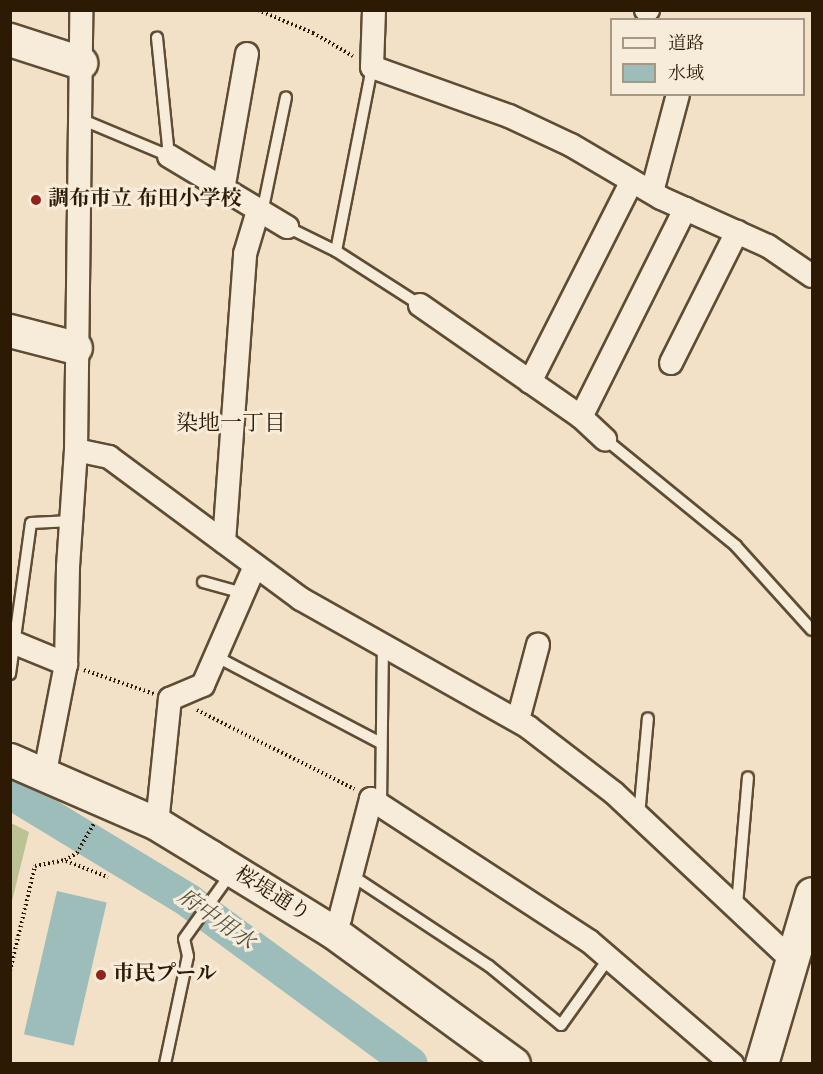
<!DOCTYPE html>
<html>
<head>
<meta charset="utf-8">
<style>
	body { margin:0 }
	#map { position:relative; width:823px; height:1074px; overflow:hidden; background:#f2e1c6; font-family:"Sorts Mill Goudy","Noto Serif JP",serif }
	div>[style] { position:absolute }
	.green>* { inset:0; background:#bcc294 }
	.water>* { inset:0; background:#9cbdb9; transform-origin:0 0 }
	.river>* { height:34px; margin:-17px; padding:0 17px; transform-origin:17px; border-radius:17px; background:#9cbdb9 }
	.path>* { height:4px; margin-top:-2px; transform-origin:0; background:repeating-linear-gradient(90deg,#2c1a04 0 1.5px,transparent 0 4.5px) }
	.roads { filter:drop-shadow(2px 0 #5e4c34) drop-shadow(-2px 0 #5e4c34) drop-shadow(0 2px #5e4c34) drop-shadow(0 -2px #5e4c34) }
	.lane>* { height:10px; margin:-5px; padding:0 5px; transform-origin:5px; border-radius:5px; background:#f7ecda }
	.street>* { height:22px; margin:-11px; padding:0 11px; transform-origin:11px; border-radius:11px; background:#f7ecda }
	.secondary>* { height:32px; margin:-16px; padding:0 16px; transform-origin:16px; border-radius:16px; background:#f7ecda }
	.dots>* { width:16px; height:16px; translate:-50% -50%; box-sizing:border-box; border:3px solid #f7ecda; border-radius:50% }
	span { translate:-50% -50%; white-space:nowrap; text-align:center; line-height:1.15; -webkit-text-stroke:6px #f7ecda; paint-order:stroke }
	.poi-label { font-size:21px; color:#2c1a04; font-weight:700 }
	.left { translate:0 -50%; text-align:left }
	.street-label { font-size:21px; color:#2c1a04 }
	.neighbourhood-label { font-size:22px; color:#2c1a04 }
	.water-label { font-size:22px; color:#535343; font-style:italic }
	.frame { position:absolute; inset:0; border:12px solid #2c1a04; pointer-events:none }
	.legend { position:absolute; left:610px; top:18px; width:195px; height:78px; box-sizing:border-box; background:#f7ecda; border:2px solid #a69884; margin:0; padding:8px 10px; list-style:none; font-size:18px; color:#2c1a04 }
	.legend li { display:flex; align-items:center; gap:12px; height:30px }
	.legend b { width:30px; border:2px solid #a69884 }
</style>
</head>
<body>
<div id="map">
	<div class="green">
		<div style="clip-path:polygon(11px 823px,29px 832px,11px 905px)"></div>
	</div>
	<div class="water">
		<div style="left:57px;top:891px;width:51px;height:147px;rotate:13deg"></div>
	</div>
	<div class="river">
		<div style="left:10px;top:792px;width:210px;rotate:31.3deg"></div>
		<div style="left:189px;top:901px;width:275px;rotate:36.3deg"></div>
	</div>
	<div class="path">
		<div style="left:258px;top:10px;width:60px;rotate:22.7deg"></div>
		<div style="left:313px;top:33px;width:46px;rotate:29.9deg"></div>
		<div style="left:84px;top:670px;width:74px;rotate:18.9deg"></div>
		<div style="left:197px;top:710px;width:176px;rotate:26.7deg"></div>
		<div style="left:66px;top:861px;width:45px;rotate:20.9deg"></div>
		<div style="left:10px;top:971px;width:108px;rotate:-76.6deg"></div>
		<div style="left:35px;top:866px;width:31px;rotate:-11deg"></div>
		<div style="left:65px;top:860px;width:14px;rotate:-30deg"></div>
		<div style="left:77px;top:853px;width:34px;rotate:-60deg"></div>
	</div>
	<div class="roads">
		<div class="lane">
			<div style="left:83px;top:120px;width:93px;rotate:22.7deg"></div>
			<div style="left:169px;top:156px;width:119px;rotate:-95.8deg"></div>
			<div style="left:262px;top:213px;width:118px;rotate:-78.3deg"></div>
			<div style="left:287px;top:227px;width:55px;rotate:26.1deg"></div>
			<div style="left:336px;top:251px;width:100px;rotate:32.7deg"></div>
			<div style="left:336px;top:251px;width:187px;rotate:-78.9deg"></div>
			<div style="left:605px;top:439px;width:169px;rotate:39.2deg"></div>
			<div style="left:736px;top:546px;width:113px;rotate:47.9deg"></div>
			<div style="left:203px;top:582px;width:41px;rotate:15.4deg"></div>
			<div style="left:215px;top:656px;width:187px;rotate:27.7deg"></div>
			<div style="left:10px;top:674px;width:152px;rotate:-82.1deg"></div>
			<div style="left:31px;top:523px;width:41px;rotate:-2.8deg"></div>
			<div style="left:381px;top:805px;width:159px;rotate:-89.3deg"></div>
			<div style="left:639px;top:816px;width:98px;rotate:-84.8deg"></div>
			<div style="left:351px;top:875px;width:165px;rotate:33.4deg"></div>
			<div style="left:489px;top:966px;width:93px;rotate:39.3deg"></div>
			<div style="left:561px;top:1025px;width:82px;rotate:-54.4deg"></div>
			<div style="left:737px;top:905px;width:128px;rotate:-85.1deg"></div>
			<div style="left:165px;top:1064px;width:110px;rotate:-78deg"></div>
			<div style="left:188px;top:956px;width:17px;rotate:-103deg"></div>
			<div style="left:184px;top:939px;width:81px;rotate:-54.5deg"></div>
		</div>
		<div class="street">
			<div style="left:374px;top:10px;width:57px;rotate:92deg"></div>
			<div style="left:372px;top:67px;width:145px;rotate:19.7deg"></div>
			<div style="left:509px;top:116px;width:68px;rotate:25.1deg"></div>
			<div style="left:571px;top:145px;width:104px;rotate:30.5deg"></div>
			<div style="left:661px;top:198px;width:117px;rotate:24.2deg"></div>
			<div style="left:768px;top:246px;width:53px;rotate:34.3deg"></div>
			<div style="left:646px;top:10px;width:2px"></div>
			<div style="left:169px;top:156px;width:138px;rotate:31deg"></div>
			<div style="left:223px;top:190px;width:138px;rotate:-80deg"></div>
			<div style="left:652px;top:192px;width:101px;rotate:-75.1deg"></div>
			<div style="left:420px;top:305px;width:196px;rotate:34.8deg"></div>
			<div style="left:581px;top:417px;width:33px;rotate:43deg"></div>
			<div style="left:671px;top:363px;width:147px;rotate:-63.3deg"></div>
			<div style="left:530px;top:382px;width:225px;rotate:-63.1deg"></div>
			<div style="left:581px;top:417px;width:233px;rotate:-63.4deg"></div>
			<div style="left:76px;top:450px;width:34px;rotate:12deg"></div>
			<div style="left:109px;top:457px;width:239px;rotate:36.5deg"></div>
			<div style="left:301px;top:599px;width:261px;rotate:29.4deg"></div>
			<div style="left:528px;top:727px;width:108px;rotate:37.5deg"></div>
			<div style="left:614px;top:793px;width:244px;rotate:43.2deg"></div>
			<div style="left:224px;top:542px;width:289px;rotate:-85.8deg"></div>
			<div style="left:245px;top:254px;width:45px;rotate:-73.2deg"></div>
			<div style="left:10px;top:641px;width:61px;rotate:22.3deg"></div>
			<div style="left:518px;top:720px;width:78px;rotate:-75.1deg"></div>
			<div style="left:45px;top:772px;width:110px;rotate:-79deg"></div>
			<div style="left:66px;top:664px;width:97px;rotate:-88.8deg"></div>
			<div style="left:68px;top:567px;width:117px;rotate:-86.1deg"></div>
			<div style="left:76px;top:450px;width:440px;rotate:-89.3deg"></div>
			<div style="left:157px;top:824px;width:126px;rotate:-84.1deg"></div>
			<div style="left:170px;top:699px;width:36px;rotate:-23deg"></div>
			<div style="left:203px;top:685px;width:130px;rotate:-66.4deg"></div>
			<div style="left:333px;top:932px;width:16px;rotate:-63deg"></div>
			<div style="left:340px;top:918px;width:123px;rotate:-75.4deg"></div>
			<div style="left:371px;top:799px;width:260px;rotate:33.1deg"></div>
			<div style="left:589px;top:941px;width:189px;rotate:40.7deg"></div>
		</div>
		<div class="secondary">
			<div style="left:10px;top:40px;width:75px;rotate:17.9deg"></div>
			<div style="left:10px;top:331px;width:68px;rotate:14.4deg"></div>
			<div style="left:10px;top:760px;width:160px;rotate:23.5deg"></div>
			<div style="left:157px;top:824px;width:63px;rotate:31.4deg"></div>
			<div style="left:211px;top:857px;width:143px;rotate:31.6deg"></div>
			<div style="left:333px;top:932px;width:224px;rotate:36.1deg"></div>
			<div style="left:762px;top:1064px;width:177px;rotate:-73.6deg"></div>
		</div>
	</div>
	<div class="dots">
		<div style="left:36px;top:200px;background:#8f2418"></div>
		<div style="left:101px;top:975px;background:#8f2418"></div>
	</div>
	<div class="poi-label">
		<span class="left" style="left:48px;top:200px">調布市立 布田小学校</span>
		<span class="left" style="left:113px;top:975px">市民プール</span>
	</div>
	<div class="street-label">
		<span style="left:272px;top:895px;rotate:32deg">桜堤通り</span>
	</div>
	<div class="neighbourhood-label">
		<span style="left:231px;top:426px">染地一丁目</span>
	</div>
	<div class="water-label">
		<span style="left:215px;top:921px;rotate:35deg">府中用水</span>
	</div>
	<div class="frame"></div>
	<ul class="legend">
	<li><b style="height:8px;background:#f7ecda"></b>道路</li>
	<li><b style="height:16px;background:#9cbdb9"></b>水域</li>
	</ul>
</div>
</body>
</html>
